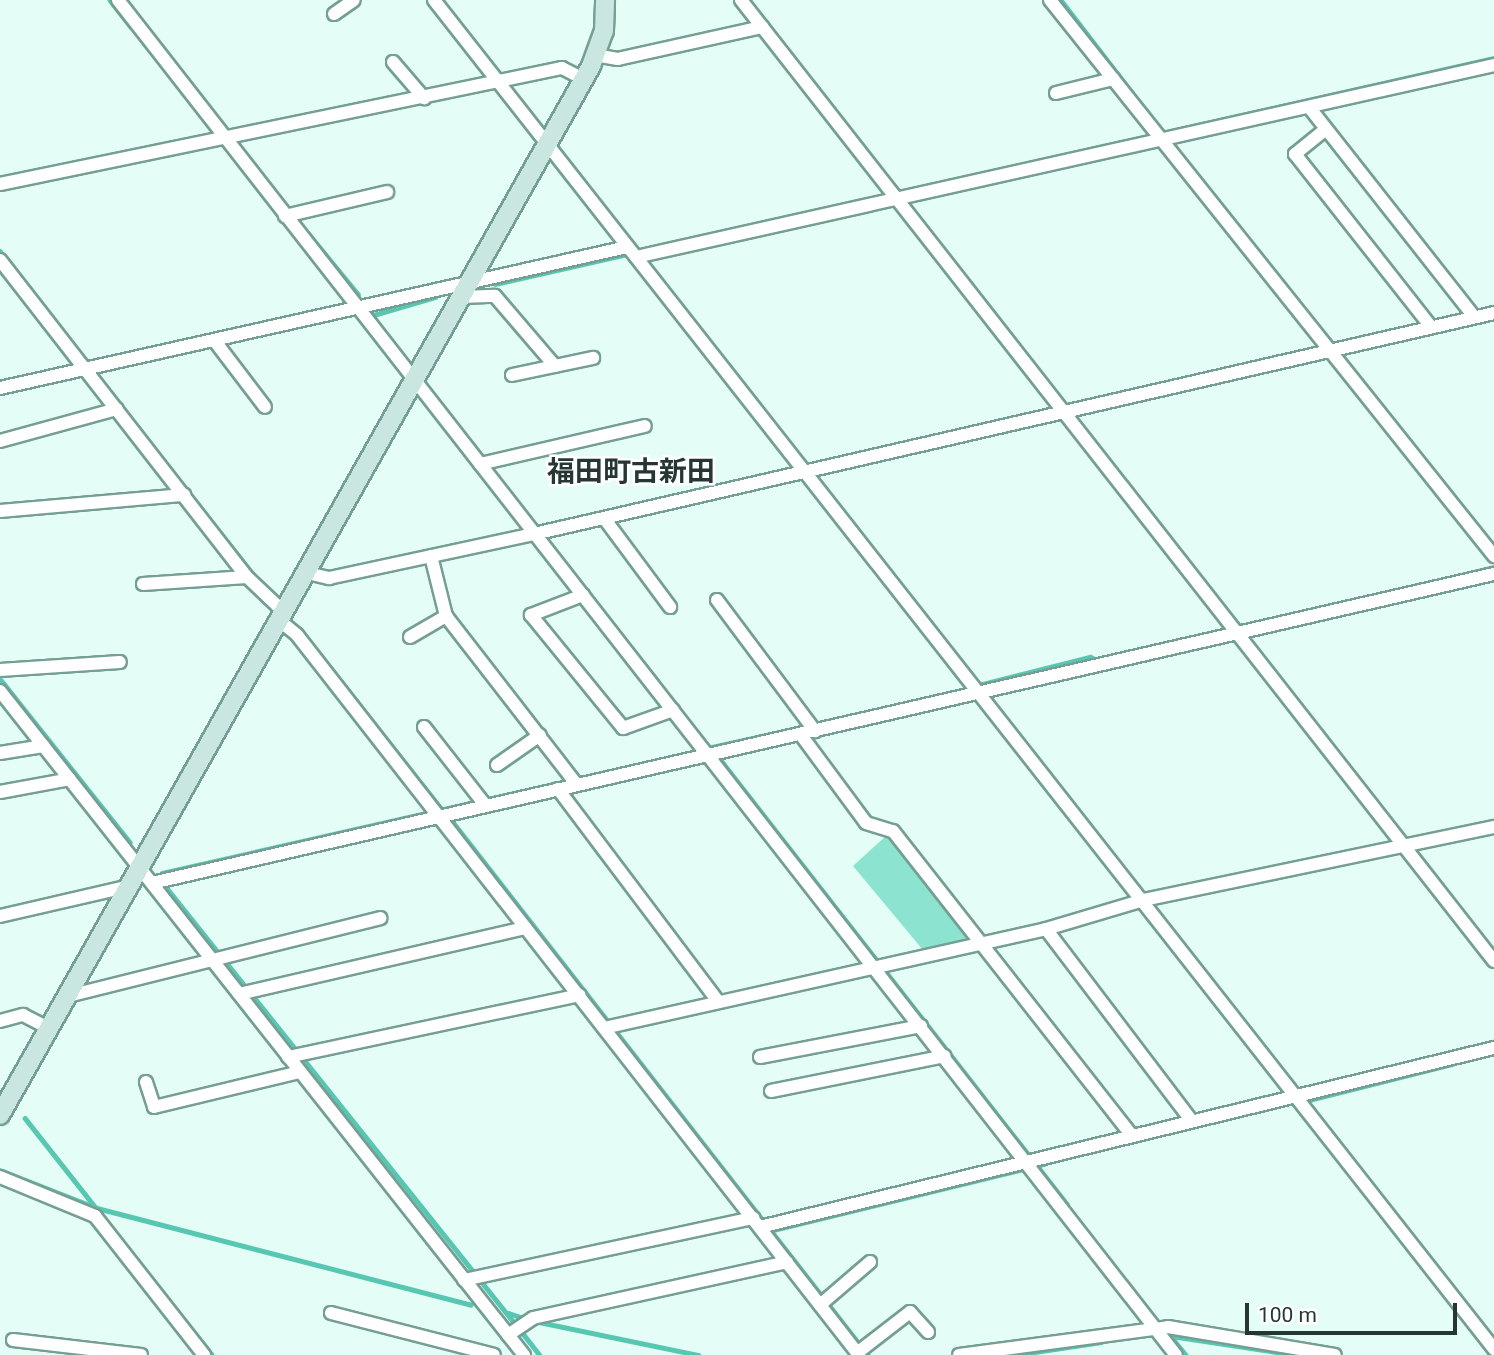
<!DOCTYPE html>
<html>
<head>
<meta charset="utf-8">
<style>
	body { margin:0 }
	#map { position:relative; width:1494px; height:1355px; overflow:hidden; background:#e4fef7; font-family:Roboto,"Noto Sans JP",sans-serif }
	div>[style] { position:absolute }
	.green>* { inset:0; background:#8be3d0 }
	.stream>* { height:4.5px; margin:-2.25px; padding:0 2.25px; transform-origin:2.25px; border-radius:2.25px; background:#58c7b2 }
	.roads { filter:drop-shadow(2px 0 #759e94) drop-shadow(-2px 0 #759e94) drop-shadow(0 2px #759e94) drop-shadow(0 -2px #759e94) }
	.street>* { height:12px; margin:-6px; padding:0 6px; transform-origin:6px; border-radius:6px; background:#fff }
	.secondary>* { height:18px; margin:-9px; padding:0 9px; transform-origin:9px; border-radius:9px; background:#c9e6e0 }
	span { translate:-50% -50%; white-space:nowrap; text-align:center; line-height:1.15; -webkit-text-stroke:5px #fff; paint-order:stroke }
	.quarter-label { font-size:28px; color:#263733; font-weight:700 }
	.scale { position:absolute; left:1245px; top:1303px; width:212px; height:32px; box-sizing:border-box; border:4px solid #263733; border-top:0; padding-left:9px; font-size:21px; line-height:24px; white-space:nowrap; color:#263733; -webkit-text-stroke:5px #fff; paint-order:stroke }
</style>
</head>
<body>
<div id="map">
	<div class="green">
		<div style="clip-path:polygon(887px 835px,972px 940px,923px 950px,853px 866px)"></div>
	</div>
	<div class="stream">
		<div style="left:110px;top:0;width:34px;rotate:52deg"></div>
		<div style="left:1061px;top:0;width:169px;rotate:52.5deg"></div>
		<div style="left:308px;top:233px;width:79px;rotate:50.7deg"></div>
		<div style="left:0;top:251px;width:10px;rotate:53deg"></div>
		<div style="left:495px;top:284px;width:1024px;rotate:-12.75deg"></div>
		<div style="left:370px;top:316px;width:68px;rotate:-16.3deg"></div>
		<div style="left:193px;top:498px;width:103px;rotate:51.7deg"></div>
		<div style="left:1437px;top:581px;width:59px;rotate:-13.8deg"></div>
		<div style="left:300px;top:629px;width:228px;rotate:51.8deg"></div>
		<div style="left:631px;top:648px;width:41px;rotate:50.9deg"></div>
		<div style="left:1px;top:680px;width:207px;rotate:51.5deg"></div>
		<div style="left:975px;top:686px;width:119px;rotate:-14.2deg"></div>
		<div style="left:1090px;top:657px;width:9px;rotate:21deg"></div>
		<div style="left:703px;top:749px;width:107px;rotate:-12.5deg"></div>
		<div style="left:720px;top:759px;width:564px;rotate:52.05deg"></div>
		<div style="left:449px;top:817px;width:682px;rotate:52.09deg"></div>
		<div style="left:162px;top:873px;width:470px;rotate:-12.8deg"></div>
		<div style="left:166px;top:887px;width:556px;rotate:51.36deg"></div>
		<div style="left:1301px;top:1102px;width:156px;rotate:-14.1deg"></div>
		<div style="left:25px;top:1118px;width:302px;rotate:51.7deg"></div>
		<div style="left:0;top:1170px;width:104px;rotate:21.4deg"></div>
		<div style="left:97px;top:1208px;width:386px;rotate:14.5deg"></div>
		<div style="left:773px;top:1230px;width:279px;rotate:-13.7deg"></div>
		<div style="left:508px;top:1313px;width:20px;rotate:18deg"></div>
		<div style="left:539px;top:1322px;width:163px;rotate:11.7deg"></div>
		<div style="left:521px;top:1331px;width:31px;rotate:52deg"></div>
		<div style="left:1169px;top:1334px;width:27px;rotate:51deg"></div>
		<div style="left:1165px;top:1335px;width:132px;rotate:8.7deg"></div>
		<div style="left:1015px;top:1355px;width:87px;rotate:-8.6deg"></div>
	</div>
	<div class="roads">
		<div class="street">
			<div style="left:118px;top:0;width:1719px;rotate:52.02deg"></div>
			<div style="left:434px;top:0;width:1716px;rotate:51.84deg"></div>
			<div style="left:741px;top:0;width:1221px;rotate:51.92deg"></div>
			<div style="left:1050px;top:0;width:712px;rotate:51.39deg"></div>
			<div style="left:334px;top:14px;width:24px;rotate:-35deg"></div>
			<div style="left:595px;top:55px;width:23px;rotate:10deg"></div>
			<div style="left:618px;top:59px;width:148px;rotate:-12.5deg"></div>
			<div style="left:393px;top:62px;width:48px;rotate:49.3deg"></div>
			<div style="left:1056px;top:93px;width:59px;rotate:-13.8deg"></div>
			<div style="left:1309px;top:107px;width:267px;rotate:51.8deg"></div>
			<div style="left:1326px;top:129px;width:40px;rotate:141deg"></div>
			<div style="left:1295px;top:154px;width:220px;rotate:51.8deg"></div>
			<div style="left:0;top:184px;width:574px;rotate:-11.66deg"></div>
			<div style="left:562px;top:68px;width:25px;rotate:27deg"></div>
			<div style="left:285px;top:216px;width:105px;rotate:-13.2deg"></div>
			<div style="left:636px;top:257px;width:879px;rotate:-12.61deg"></div>
			<div style="left:0;top:260px;width:402px;rotate:52.1deg"></div>
			<div style="left:247px;top:577px;width:51px;rotate:43.4deg"></div>
			<div style="left:461px;top:297px;width:34px;rotate:-2deg"></div>
			<div style="left:495px;top:296px;width:92px;rotate:49.4deg"></div>
			<div style="left:214px;top:340px;width:84px;rotate:52.7deg"></div>
			<div style="left:512px;top:375px;width:83px;rotate:-11.9deg"></div>
			<div style="left:0;top:388px;width:643px;rotate:-12.67deg"></div>
			<div style="left:0;top:441px;width:121px;rotate:-15.3deg"></div>
			<div style="left:480px;top:464px;width:169px;rotate:-13deg"></div>
			<div style="left:0;top:511px;width:185px;rotate:-5deg"></div>
			<div style="left:604px;top:518px;width:111px;rotate:53.4deg"></div>
			<div style="left:431px;top:556px;width:62px;rotate:76deg"></div>
			<div style="left:446px;top:616px;width:214px;rotate:52.2deg"></div>
			<div style="left:307px;top:573px;width:23px;rotate:13deg"></div>
			<div style="left:329px;top:578px;width:210px;rotate:-12.1deg"></div>
			<div style="left:534px;top:534px;width:985px;rotate:-12.96deg"></div>
			<div style="left:143px;top:584px;width:104px;rotate:-3.9deg"></div>
			<div style="left:583px;top:595px;width:56px;rotate:159deg"></div>
			<div style="left:531px;top:615px;width:146px;rotate:50.8deg"></div>
			<div style="left:623px;top:728px;width:53px;rotate:-19.8deg"></div>
			<div style="left:717px;top:600px;width:164px;rotate:53.2deg"></div>
			<div style="left:280px;top:621px;width:22px;rotate:39deg"></div>
			<div style="left:297px;top:635px;width:913px;rotate:52.03deg"></div>
			<div style="left:410px;top:637px;width:42px;rotate:-30.3deg"></div>
			<div style="left:0;top:670px;width:120px;rotate:-3.8deg"></div>
			<div style="left:0;top:691px;width:846px;rotate:51.72deg"></div>
			<div style="left:424px;top:727px;width:100px;rotate:51.9deg"></div>
			<div style="left:801px;top:735px;width:109px;rotate:53.5deg"></div>
			<div style="left:866px;top:823px;width:28px;rotate:17deg"></div>
			<div style="left:893px;top:831px;width:387px;rotate:51.9deg"></div>
			<div style="left:0;top:753px;width:44px;rotate:-9.2deg"></div>
			<div style="left:497px;top:765px;width:52px;rotate:-34.9deg"></div>
			<div style="left:558px;top:789px;width:266px;rotate:53deg"></div>
			<div style="left:0;top:792px;width:71px;rotate:-10.5deg"></div>
			<div style="left:152px;top:883px;width:1377px;rotate:-12.97deg"></div>
			<div style="left:0;top:916px;width:133px;rotate:-13deg"></div>
			<div style="left:1046px;top:929px;width:241px;rotate:52.8deg"></div>
			<div style="left:239px;top:994px;width:294px;rotate:-13deg"></div>
			<div style="left:68px;top:996px;width:322px;rotate:-14deg"></div>
			<div style="left:0;top:1021px;width:24px;rotate:-15deg"></div>
			<div style="left:23px;top:1015px;width:30px;rotate:27deg"></div>
			<div style="left:604px;top:1028px;width:453px;rotate:-12.6deg"></div>
			<div style="left:1046px;top:929px;width:102px;rotate:-16.5deg"></div>
			<div style="left:1144px;top:900px;width:358px;rotate:-11.8deg"></div>
			<div style="left:288px;top:1057px;width:298px;rotate:-12deg"></div>
			<div style="left:760px;top:1057px;width:164px;rotate:-10.9deg"></div>
			<div style="left:146px;top:1082px;width:26px;rotate:72deg"></div>
			<div style="left:154px;top:1107px;width:150px;rotate:-13.5deg"></div>
			<div style="left:771px;top:1091px;width:177px;rotate:-11.4deg"></div>
			<div style="left:0;top:1177px;width:103px;rotate:22.3deg"></div>
			<div style="left:95px;top:1216px;width:177px;rotate:51.9deg"></div>
			<div style="left:760px;top:1227px;width:756px;rotate:-13.71deg"></div>
			<div style="left:464px;top:1280px;width:296px;rotate:-12.1deg"></div>
			<div style="left:820px;top:1305px;width:66px;rotate:-40.7deg"></div>
			<div style="left:331px;top:1313px;width:168px;rotate:14.4deg"></div>
			<div style="left:508px;top:1335px;width:30px;rotate:-34deg"></div>
			<div style="left:533px;top:1318px;width:260px;rotate:-12.4deg"></div>
			<div style="left:13px;top:1340px;width:129px;rotate:6.7deg"></div>
			<div style="left:857px;top:1353px;width:67px;rotate:-37.7deg"></div>
			<div style="left:910px;top:1312px;width:27px;rotate:48deg"></div>
			<div style="left:959px;top:1355px;width:211px;rotate:-7.6deg"></div>
			<div style="left:1168px;top:1327px;width:169px;rotate:9.5deg"></div>
		</div>
		<div class="secondary">
			<div style="left:0;top:1115px;width:1204px;rotate:-60.6deg"></div>
			<div style="left:591px;top:66px;width:37px;rotate:-70deg"></div>
			<div style="left:604px;top:31px;width:31px;rotate:-88deg"></div>
		</div>
	</div>
	<div class="quarter-label">
		<span style="left:631px;top:472px">福田町古新田</span>
	</div>
	<div class="scale">100 m</div>
</div>
</body>
</html>
